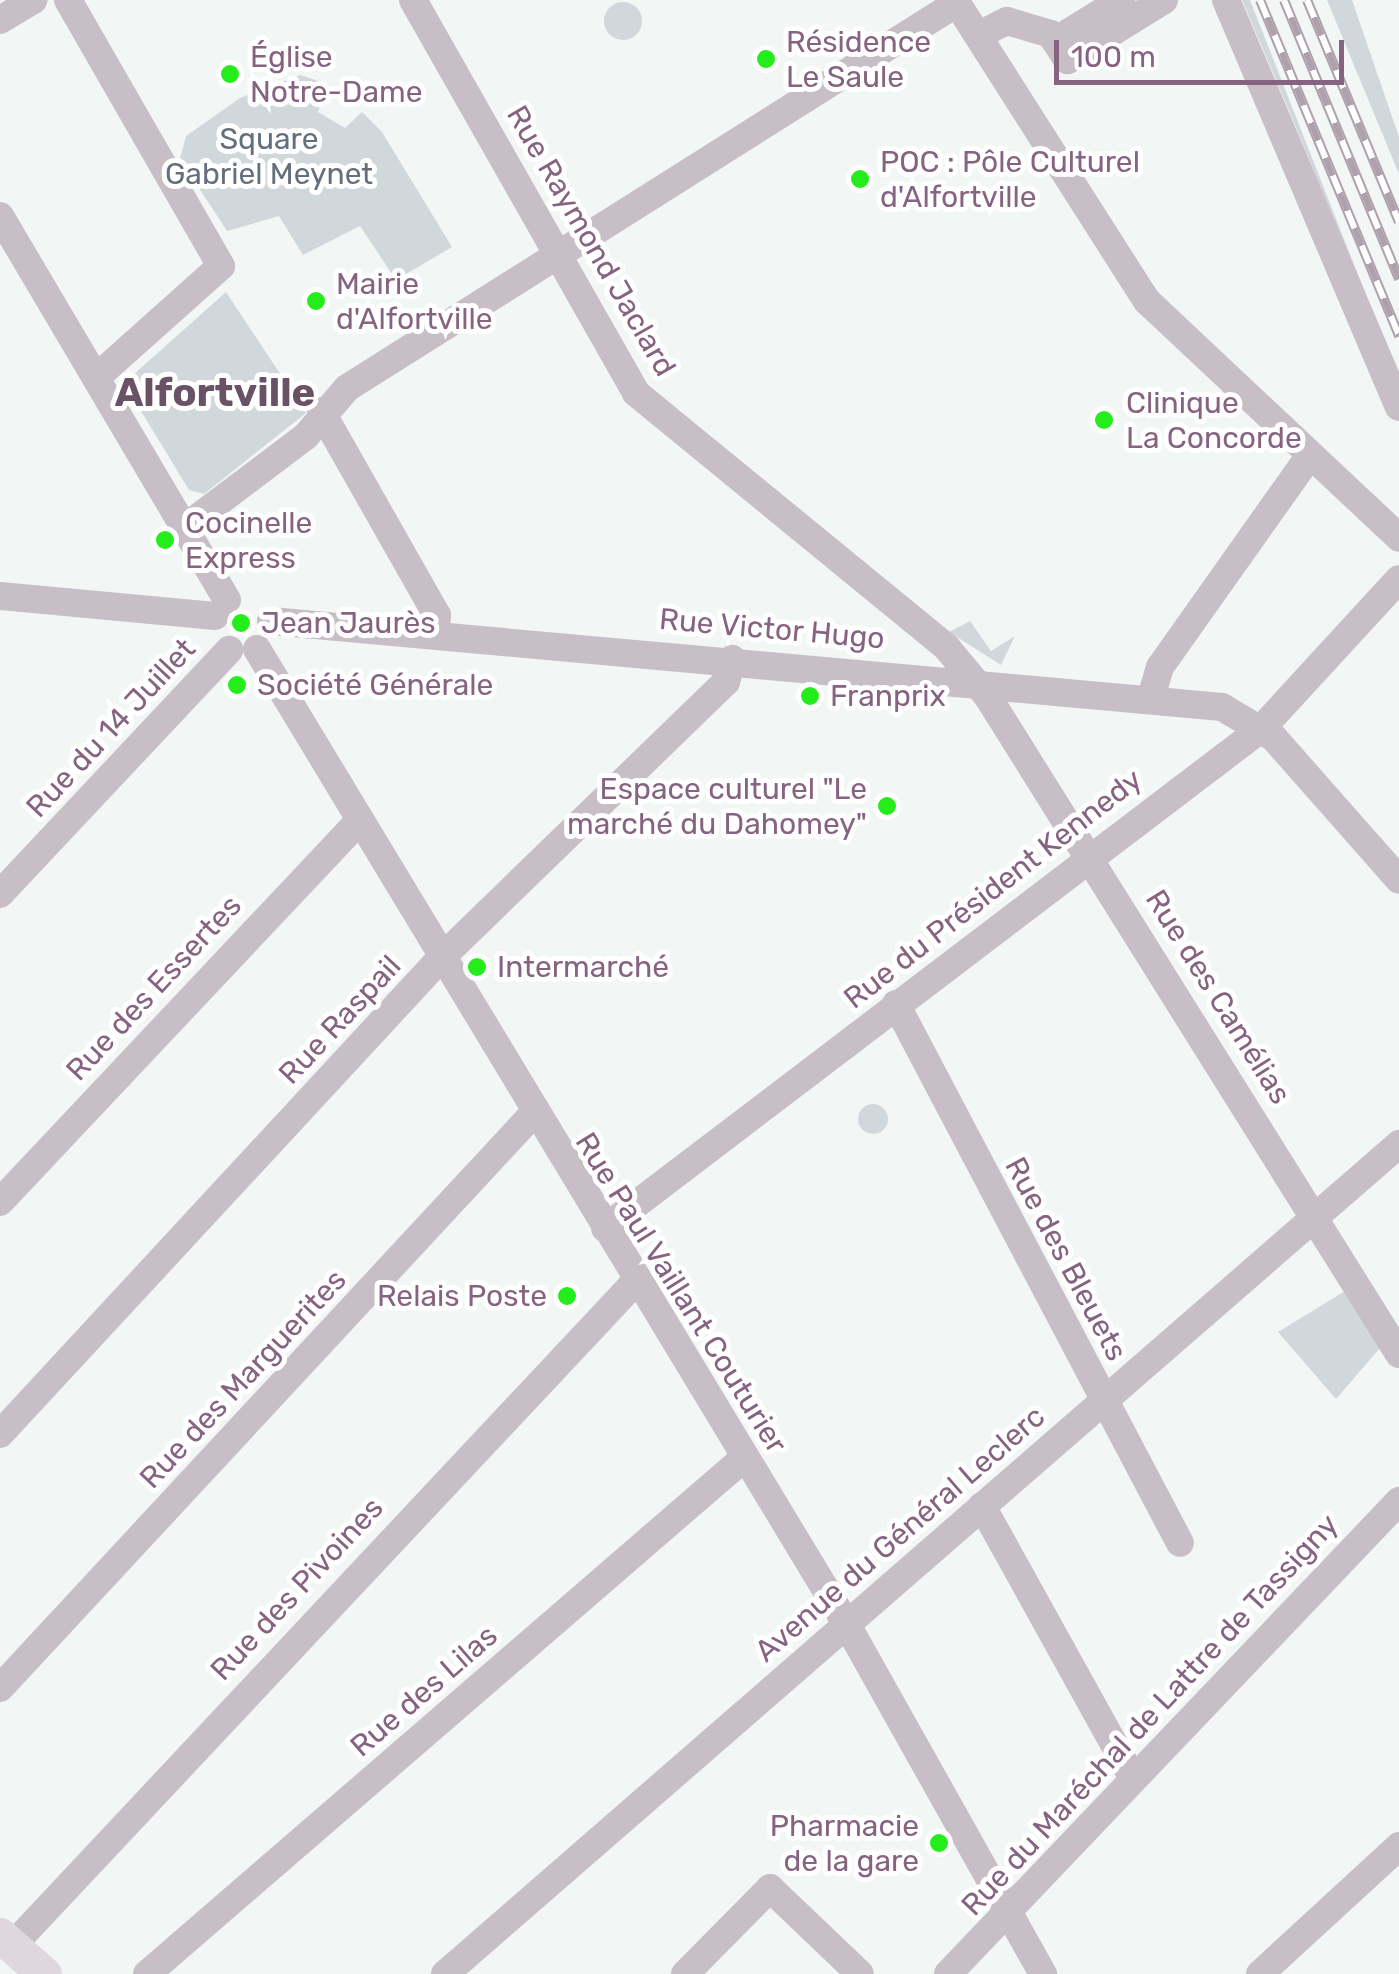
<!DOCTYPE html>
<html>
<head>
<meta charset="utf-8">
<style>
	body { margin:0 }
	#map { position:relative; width:1399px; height:1974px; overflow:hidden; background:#f2f6f5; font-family:Rubik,sans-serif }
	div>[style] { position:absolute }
	.green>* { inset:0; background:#d1d8dc }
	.round { border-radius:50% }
	.minor>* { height:28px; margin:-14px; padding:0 14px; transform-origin:14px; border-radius:14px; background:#c7bec6 }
	.major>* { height:35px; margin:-17.5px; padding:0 17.5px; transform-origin:17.5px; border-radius:17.5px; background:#dfd6de }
	.rail>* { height:10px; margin-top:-5px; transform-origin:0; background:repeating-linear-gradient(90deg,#fff 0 19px,#aea1ac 0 38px); box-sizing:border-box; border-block:2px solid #aea1ac }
	.dots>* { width:28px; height:28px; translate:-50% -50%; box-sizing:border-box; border:5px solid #fff; border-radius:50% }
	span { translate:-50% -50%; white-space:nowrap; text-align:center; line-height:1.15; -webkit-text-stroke:10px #fff; paint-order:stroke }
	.poi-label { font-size:30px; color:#866380 }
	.left { translate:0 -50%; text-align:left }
	.right { translate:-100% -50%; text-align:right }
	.park-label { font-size:30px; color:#636f7c }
	.street-label { font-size:30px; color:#866380 }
	.district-label { font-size:40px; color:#6a5266; font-weight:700 }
	.scale { position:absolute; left:1054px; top:40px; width:290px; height:45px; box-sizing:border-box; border:5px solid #866380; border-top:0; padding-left:12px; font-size:30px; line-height:35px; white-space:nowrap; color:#866380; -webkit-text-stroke:8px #fff; paint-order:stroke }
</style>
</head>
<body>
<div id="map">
	<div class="green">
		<div style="clip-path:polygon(1242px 0,1250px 0,1399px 379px,1292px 118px)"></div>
		<div style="clip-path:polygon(1327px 0,1352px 0,1399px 137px,1399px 174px)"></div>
		<div class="round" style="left:604px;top:2px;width:38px;height:38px"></div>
		<div style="clip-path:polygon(300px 75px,328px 84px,318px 112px,345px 128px,362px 112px,382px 132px,452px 247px,396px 280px,360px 226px,303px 255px,279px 216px,227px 231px,180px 159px,186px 136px,240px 98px)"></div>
		<div style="clip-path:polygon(226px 292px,306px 413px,204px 494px,189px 490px,124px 383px)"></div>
		<div style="clip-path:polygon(970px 621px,991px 651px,1015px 636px,1001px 665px,949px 632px)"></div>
		<div class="round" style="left:858px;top:1104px;width:30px;height:30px"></div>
		<div style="clip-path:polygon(1345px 1291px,1380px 1348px,1336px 1399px,1278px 1332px)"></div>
	</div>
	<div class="minor">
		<div style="left:68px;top:0;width:307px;rotate:60.1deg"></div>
		<div style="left:221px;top:266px;width:166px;rotate:138.2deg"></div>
		<div style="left:413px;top:0;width:452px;rotate:60.4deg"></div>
		<div style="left:636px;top:393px;width:402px;rotate:39.3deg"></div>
		<div style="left:947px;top:648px;width:64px;rotate:50.1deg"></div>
		<div style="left:988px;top:697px;width:775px;rotate:57.97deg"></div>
		<div style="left:955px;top:0;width:357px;rotate:57.5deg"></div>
		<div style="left:1147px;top:301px;width:346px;rotate:43.2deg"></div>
		<div style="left:1226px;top:0;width:442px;rotate:67deg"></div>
		<div style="left:0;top:20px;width:39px;rotate:-31deg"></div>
		<div style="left:979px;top:35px;width:31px;rotate:-27deg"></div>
		<div style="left:1007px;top:21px;width:46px;rotate:16.5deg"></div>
		<div style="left:1051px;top:34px;width:31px;rotate:58deg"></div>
		<div style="left:1067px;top:60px;width:114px;rotate:-31.7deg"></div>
		<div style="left:1055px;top:41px;width:78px;rotate:-31.8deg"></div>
		<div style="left:0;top:216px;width:446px;rotate:59.4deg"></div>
		<div style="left:321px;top:411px;width:235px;rotate:60.4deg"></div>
		<div style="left:437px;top:615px;width:16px;rotate:94deg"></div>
		<div style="left:184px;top:528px;width:153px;rotate:-37deg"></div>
		<div style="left:306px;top:436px;width:63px;rotate:-49.5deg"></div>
		<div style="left:347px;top:388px;width:721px;rotate:-32.26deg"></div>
		<div style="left:0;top:596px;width:216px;rotate:5.3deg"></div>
		<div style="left:271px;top:621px;width:955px;rotate:5.17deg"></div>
		<div style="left:1222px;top:707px;width:61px;rotate:30.8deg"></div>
		<div style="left:1274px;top:738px;width:189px;rotate:48.6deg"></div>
		<div style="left:257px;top:649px;width:1138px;rotate:58.84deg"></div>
		<div style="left:846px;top:1623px;width:403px;rotate:60.7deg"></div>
		<div style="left:1151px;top:698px;width:32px;rotate:-74deg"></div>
		<div style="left:1160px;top:667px;width:260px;rotate:-54.7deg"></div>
		<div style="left:0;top:894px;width:335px;rotate:-46.8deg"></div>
		<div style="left:896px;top:1004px;width:609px;rotate:62.22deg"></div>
		<div style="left:0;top:1202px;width:522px;rotate:-46.71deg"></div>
		<div style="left:605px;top:1228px;width:826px;rotate:-37.27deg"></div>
		<div style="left:1262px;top:728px;width:202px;rotate:-47.4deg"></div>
		<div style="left:0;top:1434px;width:647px;rotate:-47.19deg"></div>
		<div style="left:440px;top:959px;width:398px;rotate:-44.1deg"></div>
		<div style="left:726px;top:682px;width:24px;rotate:-75deg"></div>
		<div style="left:982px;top:1506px;width:311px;rotate:61deg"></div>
		<div style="left:0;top:1688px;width:783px;rotate:-47.12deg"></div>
		<div style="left:12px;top:1946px;width:911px;rotate:-46.82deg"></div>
		<div style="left:147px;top:1974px;width:789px;rotate:-40.84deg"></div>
		<div style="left:445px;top:1974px;width:1265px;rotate:-41.02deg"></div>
		<div style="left:685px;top:1974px;width:121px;rotate:-45.3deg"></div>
		<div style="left:770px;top:1888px;width:124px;rotate:43.7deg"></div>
		<div style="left:948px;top:1974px;width:654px;rotate:-46.36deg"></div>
		<div style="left:1260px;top:1974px;width:189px;rotate:-42.6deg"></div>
	</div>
	<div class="major">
		<div style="left:0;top:1935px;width:59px;rotate:41.6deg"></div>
	</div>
	<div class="rail">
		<div style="left:1260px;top:0;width:364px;rotate:67.5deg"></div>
		<div style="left:1284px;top:0;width:302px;rotate:67.6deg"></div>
		<div style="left:1307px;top:0;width:240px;rotate:67.5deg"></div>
	</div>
	<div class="dots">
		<div style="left:766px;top:59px;background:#24ed1b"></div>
		<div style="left:230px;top:74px;background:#24ed1b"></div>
		<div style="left:860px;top:179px;background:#24ed1b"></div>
		<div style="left:316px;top:301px;background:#24ed1b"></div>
		<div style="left:1104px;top:420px;background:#24ed1b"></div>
		<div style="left:165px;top:540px;background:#24ed1b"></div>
		<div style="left:241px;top:623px;background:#24ed1b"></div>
		<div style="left:237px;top:685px;background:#24ed1b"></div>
		<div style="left:810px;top:696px;background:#24ed1b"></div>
		<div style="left:887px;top:806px;background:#24ed1b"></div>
		<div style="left:477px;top:967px;background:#24ed1b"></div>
		<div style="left:567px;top:1296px;background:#24ed1b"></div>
		<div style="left:939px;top:1843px;background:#24ed1b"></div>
	</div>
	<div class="poi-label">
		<span class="left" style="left:786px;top:59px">Résidence<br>Le Saule</span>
		<span class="left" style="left:250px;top:74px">Église<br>Notre-Dame</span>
		<span class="left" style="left:880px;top:179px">POC : Pôle Culturel<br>d'Alfortville</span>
		<span class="left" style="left:336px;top:301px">Mairie<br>d'Alfortville</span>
		<span class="left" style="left:1126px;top:420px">Clinique<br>La Concorde</span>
		<span class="left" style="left:185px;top:540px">Cocinelle<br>Express</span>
		<span class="left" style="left:261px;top:623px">Jean Jaurès</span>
		<span class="left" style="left:257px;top:685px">Société Générale</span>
		<span class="left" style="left:830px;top:696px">Franprix</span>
		<span class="right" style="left:867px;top:806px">Espace culturel "Le<br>marché du Dahomey"</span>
		<span class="left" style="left:497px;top:967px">Intermarché</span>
		<span class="right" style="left:547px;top:1296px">Relais Poste</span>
		<span class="right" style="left:919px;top:1843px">Pharmacie<br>de la gare</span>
	</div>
	<div class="park-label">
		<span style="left:269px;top:156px">Square<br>Gabriel Meynet</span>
	</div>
	<div class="street-label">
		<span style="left:591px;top:241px;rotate:60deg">Rue Raymond Jaclard</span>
		<span style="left:772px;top:629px;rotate:5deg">Rue Victor Hugo</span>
		<span style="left:111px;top:728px;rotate:-47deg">Rue du 14 Juillet</span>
		<span style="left:993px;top:889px;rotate:-38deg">Rue du Président Kennedy</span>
		<span style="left:154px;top:988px;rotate:-47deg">Rue des Essertes</span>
		<span style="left:1218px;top:997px;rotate:58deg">Rue des Camélias</span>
		<span style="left:340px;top:1020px;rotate:-47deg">Rue Raspail</span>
		<span style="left:1066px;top:1259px;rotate:62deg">Rue des Bleuets</span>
		<span style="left:681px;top:1293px;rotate:58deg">Rue Paul Vaillant Couturier</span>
		<span style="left:243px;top:1379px;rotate:-47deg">Rue des Marguerites</span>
		<span style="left:900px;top:1534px;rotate:-41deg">Avenue du Général Leclerc</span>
		<span style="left:297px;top:1589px;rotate:-47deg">Rue des Pivoines</span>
		<span style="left:424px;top:1691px;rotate:-41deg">Rue des Lilas</span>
		<span style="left:1150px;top:1715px;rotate:-47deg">Rue du Maréchal de Lattre de Tassigny</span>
	</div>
	<div class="district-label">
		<span style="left:215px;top:393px">Alfortville</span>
	</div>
	<div class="scale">100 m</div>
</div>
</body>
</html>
